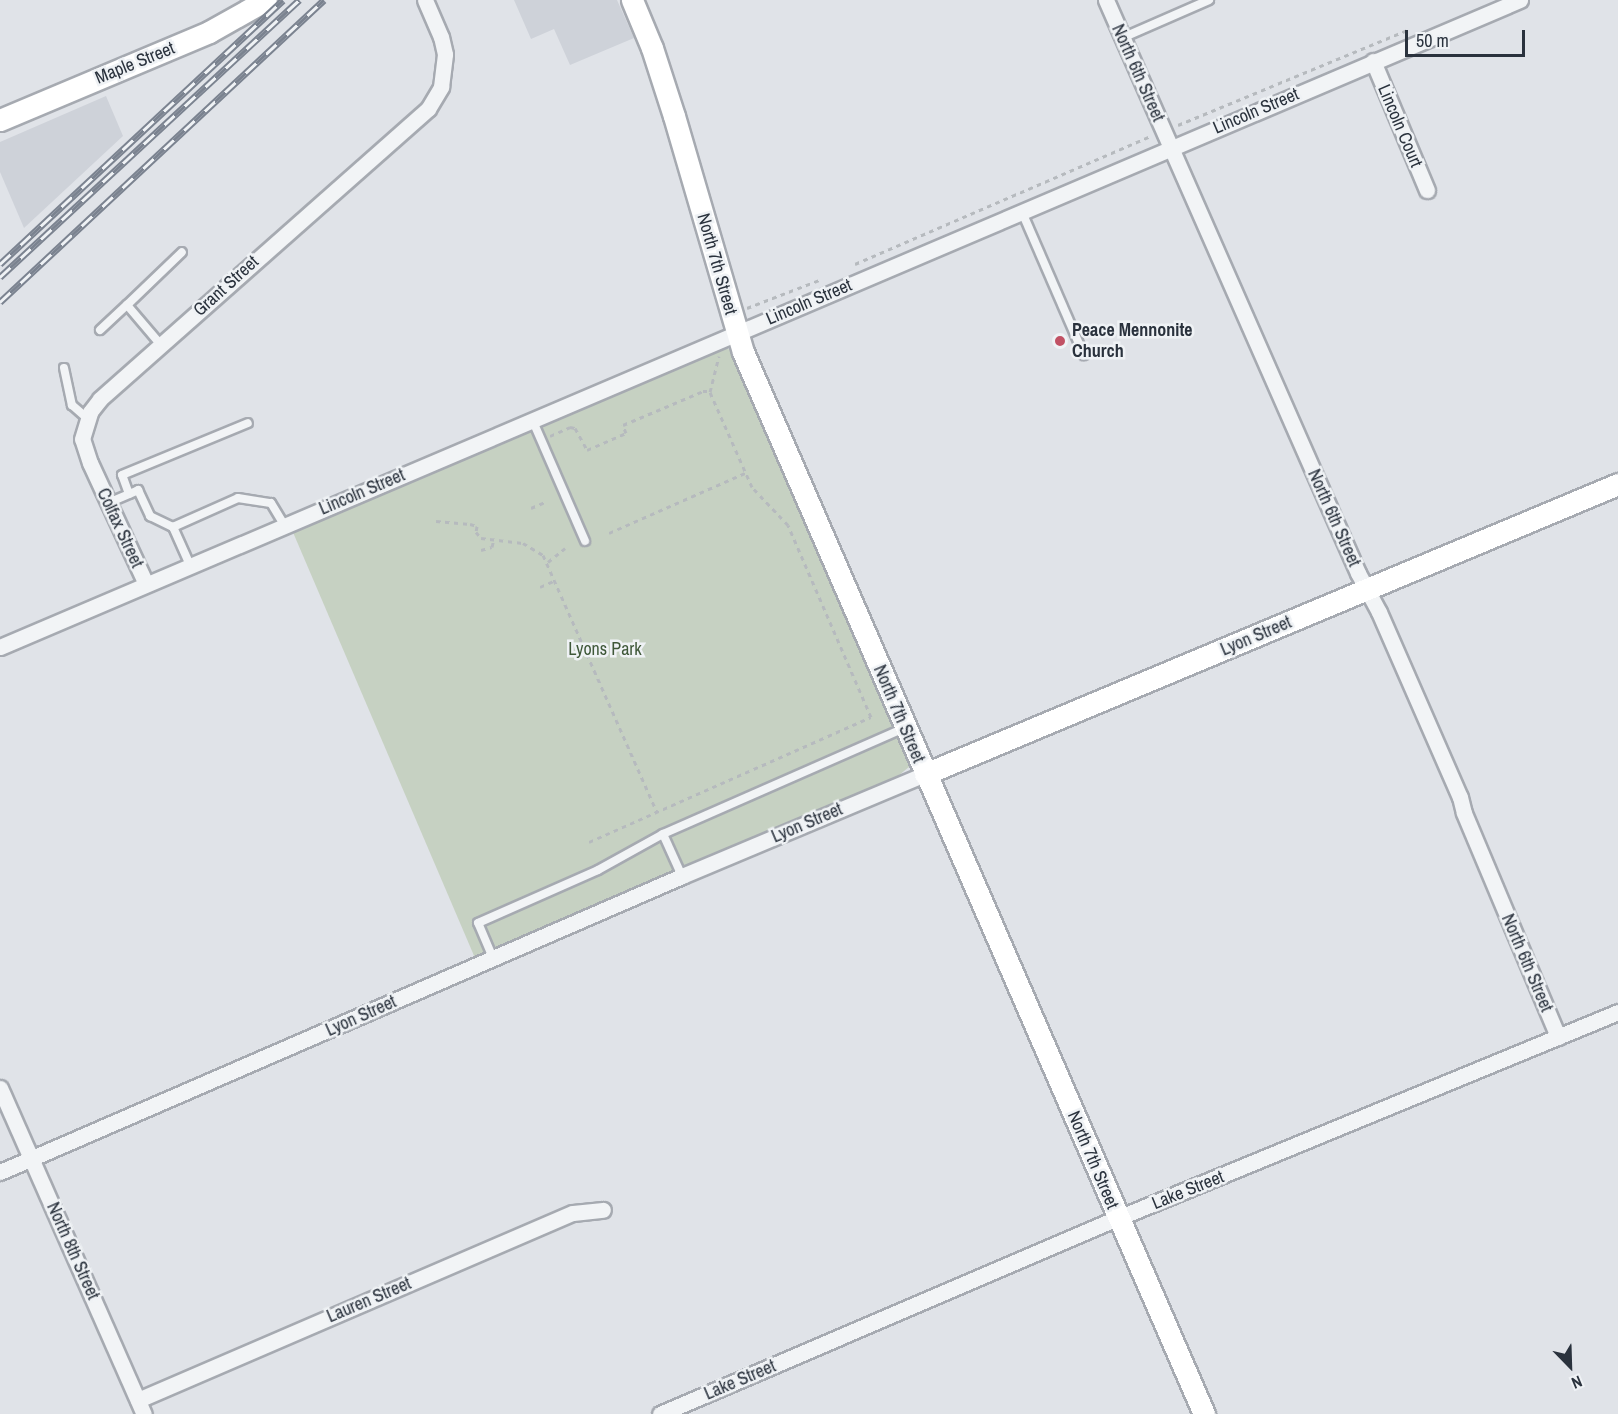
<!DOCTYPE html>
<html>
<head>
<meta charset="utf-8">
<style>
	body { margin:0 }
	#map { position:relative; width:1618px; height:1414px; overflow:hidden; background:#e0e3e8; font-family:"Archivo Narrow",sans-serif }
	div>[style] { position:absolute }
	.built>* { inset:0; background:#ced2d9 }
	.green>* { inset:0; background:#c6d1c2 }
	.path>* { height:3px; margin-top:-1.5px; transform-origin:0; background:repeating-linear-gradient(90deg,#b6babe 0 4.5px,transparent 0 9px) }
	.roads { filter:drop-shadow(2px 0 #a6aab1) drop-shadow(-2px 0 #a6aab1) drop-shadow(0 2px #a6aab1) drop-shadow(0 -2px #a6aab1) }
	.lane>* { height:8px; margin:-4px; padding:0 4px; transform-origin:4px; border-radius:4px; background:#f2f4f6 }
	.street>* { height:15px; margin:-7.5px; padding:0 7.5px; transform-origin:7.5px; border-radius:7.5px; background:#f2f4f6 }
	.secondary>* { height:21px; margin:-10.5px; padding:0 10.5px; transform-origin:10.5px; border-radius:10.5px; background:#fff }
	.rail>* { height:7px; margin-top:-3.5px; transform-origin:0; background:repeating-linear-gradient(90deg,#eff2f5 0 14px,#7b8390 0 28px); box-sizing:border-box; border-block:2px solid #7b8390 }
	.dots>* { width:16px; height:16px; translate:-50% -50%; box-sizing:border-box; border:3px solid #eff2f5; border-radius:50% }
	span { translate:-50% -50%; white-space:nowrap; text-align:center; line-height:1.15; -webkit-text-stroke:5px #eff2f5; paint-order:stroke }
	.street-label { font-size:18px; color:#2a323d }
	.poi-label { font-size:18px; color:#2a323d; font-weight:700 }
	.left { translate:0 -50%; text-align:left }
	.park-label { font-size:18px; color:#3f5839 }
	.north { position:absolute; left:1540px; top:1336px; width:60px; height:60px; -webkit-text-stroke:4px #eff2f5; paint-order:stroke; rotate:157deg; font-size:16px; font-weight:700; line-height:24px; text-align:center; color:#2a323d }
	.north::after { content:''; display:block; margin:auto; width:21px; height:27px; background:#2a323d; clip-path:polygon(50% 0,100% 100%,50% 72%,0 100%) }
	.scale { position:absolute; left:1405px; top:30px; width:120px; height:27px; box-sizing:border-box; border:3px solid #2a323d; border-top:0; padding-left:8px; font-size:18px; line-height:21px; white-space:nowrap; color:#2a323d; -webkit-text-stroke:4px #eff2f5; paint-order:stroke }
</style>
</head>
<body>
<div id="map">
	<div class="built">
		<div style="clip-path:polygon(514px 0,617px 0,634px 38px,570px 65px,554px 29px,531px 39px)"></div>
		<div style="clip-path:polygon(106px 96px,123px 136px,24px 228px,0 172px,0 142px)"></div>
	</div>
	<div class="green">
		<div style="clip-path:polygon(723px 348px,732px 350px,911px 762px,909px 767px,898px 776px,475px 958px,292px 530px,708px 352px)"></div>
	</div>
	<div class="path">
		<div style="left:1178px;top:125px;width:248px;rotate:-22.5deg"></div>
		<div style="left:855px;top:264px;width:320px;rotate:-23.4deg"></div>
		<div style="left:747px;top:308px;width:80px;rotate:-21.1deg"></div>
		<div style="left:550px;top:436px;width:22px;rotate:-24deg"></div>
		<div style="left:570px;top:427px;width:5px;rotate:11deg"></div>
		<div style="left:575px;top:428px;width:25px;rotate:61deg"></div>
		<div style="left:587px;top:450px;width:43px;rotate:-23.6deg"></div>
		<div style="left:626px;top:433px;width:9px;rotate:-111deg"></div>
		<div style="left:623px;top:425px;width:87px;rotate:-23deg"></div>
		<div style="left:703px;top:391px;width:8px"></div>
		<div style="left:531px;top:508px;width:15px;rotate:-23deg"></div>
		<div style="left:436px;top:521px;width:34px;rotate:5deg"></div>
		<div style="left:470px;top:524px;width:7px;rotate:16deg"></div>
		<div style="left:477px;top:526px;width:6px;rotate:99deg"></div>
		<div style="left:476px;top:532px;width:8px;rotate:50deg"></div>
		<div style="left:481px;top:538px;width:42px;rotate:6.8deg"></div>
		<div style="left:523px;top:543px;width:23px;rotate:31deg"></div>
		<div style="left:543px;top:555px;width:281px;rotate:66.1deg"></div>
		<div style="left:609px;top:533px;width:149px;rotate:-23.8deg"></div>
		<div style="left:481px;top:550px;width:11px;rotate:-15deg"></div>
		<div style="left:492px;top:547px;width:9px;rotate:-77deg"></div>
		<div style="left:548px;top:562px;width:22px;rotate:-39deg"></div>
		<div style="left:540px;top:587px;width:17px;rotate:-24deg"></div>
		<div style="left:589px;top:842px;width:308px;rotate:-23.9deg"></div>
		<div style="left:871px;top:717px;width:209px;rotate:-113.4deg"></div>
		<div style="left:788px;top:525px;width:52px;rotate:-133.5deg"></div>
		<div style="left:752px;top:487px;width:104px;rotate:-113.9deg"></div>
		<div style="left:710px;top:392px;width:37px;rotate:-76deg"></div>
	</div>
	<div class="roads">
		<div class="lane">
			<div style="left:1122px;top:38px;width:95px;rotate:-23.6deg"></div>
			<div style="left:1022px;top:212px;width:156px;rotate:66.6deg"></div>
			<div style="left:127px;top:305px;width:76px;rotate:-43.9deg"></div>
			<div style="left:100px;top:330px;width:37px;rotate:-43deg"></div>
			<div style="left:127px;top:305px;width:52px;rotate:49.6deg"></div>
			<div style="left:64px;top:368px;width:38px;rotate:78deg"></div>
			<div style="left:72px;top:405px;width:20px;rotate:41deg"></div>
			<div style="left:532px;top:419px;width:133px;rotate:66.5deg"></div>
			<div style="left:129px;top:494px;width:20px;rotate:-110deg"></div>
			<div style="left:122px;top:475px;width:136px;rotate:-22.4deg"></div>
			<div style="left:108px;top:503px;width:33px;rotate:-23deg"></div>
			<div style="left:138px;top:490px;width:29px;rotate:65deg"></div>
			<div style="left:150px;top:516px;width:25px;rotate:26deg"></div>
			<div style="left:190px;top:565px;width:42px;rotate:-114.1deg"></div>
			<div style="left:173px;top:527px;width:71px;rotate:-24deg"></div>
			<div style="left:238px;top:498px;width:33px;rotate:9deg"></div>
			<div style="left:271px;top:503px;width:27px;rotate:59deg"></div>
			<div style="left:663px;top:834px;width:46px;rotate:65.7deg"></div>
			<div style="left:493px;top:958px;width:38px;rotate:-113deg"></div>
			<div style="left:478px;top:923px;width:131px;rotate:-23.8deg"></div>
			<div style="left:598px;top:870px;width:74px;rotate:-29deg"></div>
			<div style="left:663px;top:834px;width:263px;rotate:-23.7deg"></div>
		</div>
		<div class="street">
			<div style="left:1106px;top:0;width:626px;rotate:66.26deg"></div>
			<div style="left:1358px;top:573px;width:44px;rotate:61.7deg"></div>
			<div style="left:1379px;top:612px;width:202px;rotate:66.4deg"></div>
			<div style="left:1460px;top:797px;width:16px;rotate:76deg"></div>
			<div style="left:1464px;top:813px;width:243px;rotate:67.2deg"></div>
			<div style="left:1373px;top:61px;width:140px;rotate:67.3deg"></div>
			<div style="left:146px;top:584px;width:133px;rotate:-114.8deg"></div>
			<div style="left:90px;top:463px;width:25px;rotate:-108deg"></div>
			<div style="left:82px;top:439px;width:28px;rotate:-73deg"></div>
			<div style="left:90px;top:412px;width:16px;rotate:-52deg"></div>
			<div style="left:100px;top:399px;width:438px;rotate:-41.5deg"></div>
			<div style="left:428px;top:109px;width:26px;rotate:-59deg"></div>
			<div style="left:441px;top:87px;width:33px;rotate:-83deg"></div>
			<div style="left:445px;top:54px;width:17px;rotate:-103deg"></div>
			<div style="left:441px;top:37px;width:40px;rotate:-113.4deg"></div>
			<div style="left:0;top:647px;width:1652px;rotate:-23.06deg"></div>
			<div style="left:0;top:1088px;width:356px;rotate:66.2deg"></div>
			<div style="left:0;top:1172px;width:743px;rotate:-23.46deg"></div>
			<div style="left:682px;top:876px;width:264px;rotate:-22.8deg"></div>
			<div style="left:138px;top:1400px;width:473px;rotate:-23.3deg"></div>
			<div style="left:573px;top:1213px;width:30px;rotate:-6deg"></div>
			<div style="left:660px;top:1414px;width:498px;rotate:-23.2deg"></div>
			<div style="left:1118px;top:1218px;width:541px;rotate:-22.39deg"></div>
		</div>
		<div class="secondary">
			<div style="left:632px;top:0;width:52px;rotate:67.4deg"></div>
			<div style="left:652px;top:48px;width:71px;rotate:72.1deg"></div>
			<div style="left:674px;top:116px;width:246px;rotate:73.7deg"></div>
			<div style="left:743px;top:352px;width:1158px;rotate:66.53deg"></div>
			<div style="left:0;top:120px;width:227px;rotate:-22.8deg"></div>
			<div style="left:209px;top:32px;width:65px;rotate:-29.3deg"></div>
			<div style="left:925px;top:774px;width:751px;rotate:-22.71deg"></div>
		</div>
	</div>
	<div class="rail">
		<div style="left:0;top:264px;width:387px;rotate:-43deg"></div>
		<div style="left:0;top:277px;width:408px;rotate:-42.8deg"></div>
		<div style="left:0;top:302px;width:443px;rotate:-43deg"></div>
	</div>
	<div class="dots">
		<div style="left:1060px;top:341px;background:#c15164"></div>
	</div>
	<div class="street-label">
		<span style="left:135px;top:63px;rotate:-22deg">Maple Street</span>
		<span style="left:1138px;top:73px;rotate:66deg">North 6th Street</span>
		<span style="left:1256px;top:111px;rotate:-23deg">Lincoln Street</span>
		<span style="left:1400px;top:126px;rotate:67deg">Lincoln Court</span>
		<span style="left:717px;top:264px;rotate:74deg">North 7th Street</span>
		<span style="left:226px;top:286px;rotate:-42deg">Grant Street</span>
		<span style="left:809px;top:302px;rotate:-23deg">Lincoln Street</span>
		<span style="left:362px;top:492px;rotate:-23deg">Lincoln Street</span>
		<span style="left:1334px;top:518px;rotate:66deg">North 6th Street</span>
		<span style="left:120px;top:528px;rotate:65deg">Colfax Street</span>
		<span style="left:1256px;top:636px;rotate:-23deg">Lyon Street</span>
		<span style="left:899px;top:714px;rotate:67deg">North 7th Street</span>
		<span style="left:807px;top:823px;rotate:-23deg">Lyon Street</span>
		<span style="left:1527px;top:963px;rotate:67deg">North 6th Street</span>
		<span style="left:361px;top:1016px;rotate:-24deg">Lyon Street</span>
		<span style="left:1093px;top:1160px;rotate:67deg">North 7th Street</span>
		<span style="left:1188px;top:1190px;rotate:-22deg">Lake Street</span>
		<span style="left:73px;top:1251px;rotate:66deg">North 8th Street</span>
		<span style="left:369px;top:1300px;rotate:-23deg">Lauren Street</span>
		<span style="left:740px;top:1380px;rotate:-23deg">Lake Street</span>
	</div>
	<div class="poi-label">
		<span class="left" style="left:1072px;top:341px">Peace Mennonite<br>Church</span>
	</div>
	<div class="park-label">
		<span style="left:605px;top:649px">Lyons Park</span>
	</div>
	<div class="north">N</div>
	<div class="scale">50 m</div>
</div>
</body>
</html>
